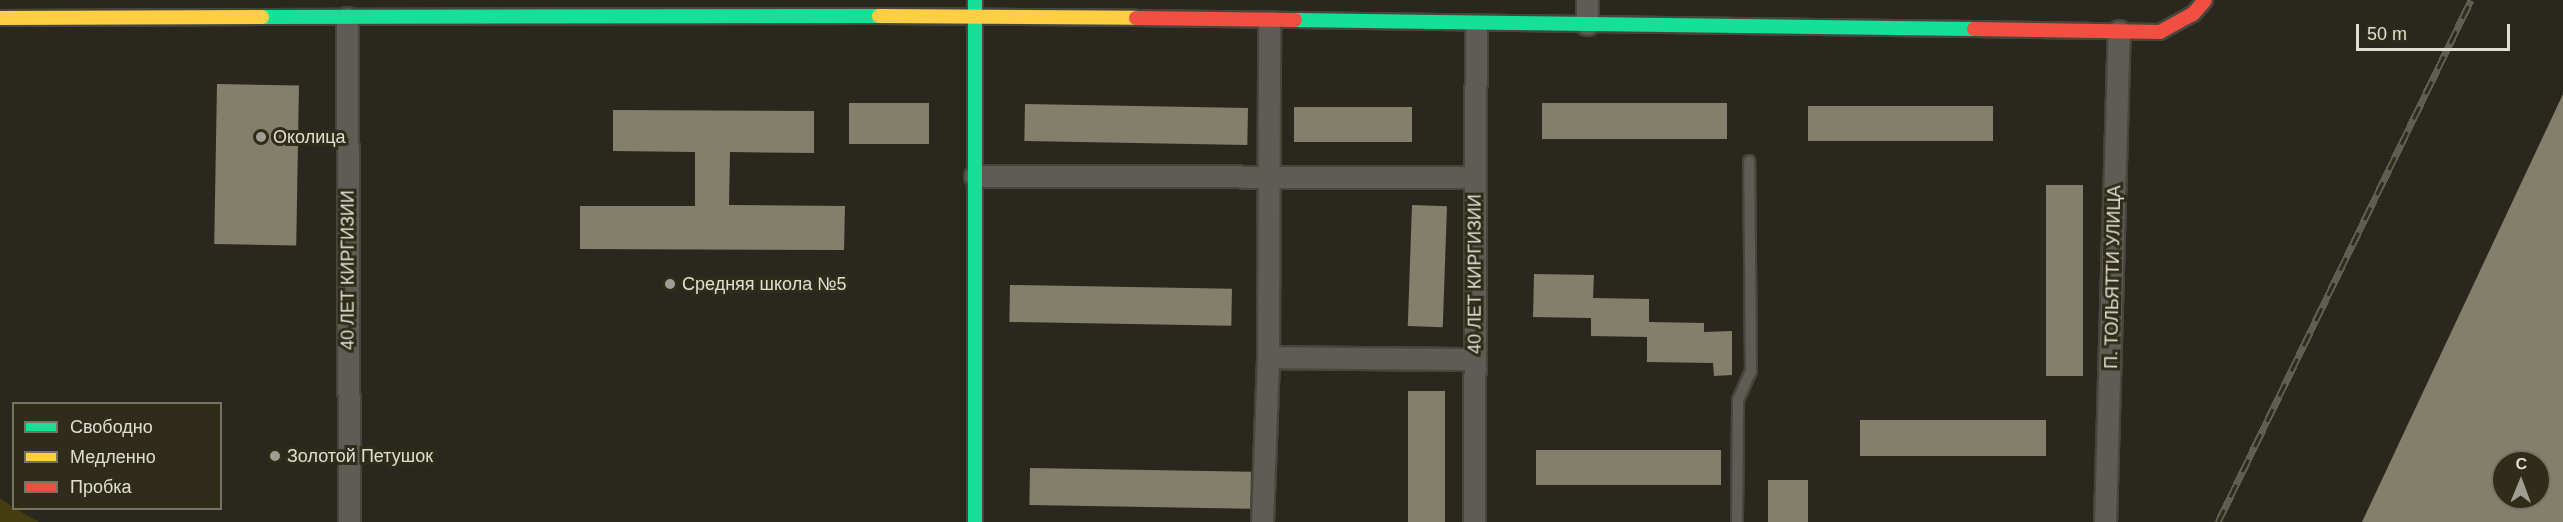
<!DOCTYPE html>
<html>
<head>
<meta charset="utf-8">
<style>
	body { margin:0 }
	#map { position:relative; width:2563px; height:522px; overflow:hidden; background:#2a281e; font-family:Helvetica,sans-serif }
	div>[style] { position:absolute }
	.green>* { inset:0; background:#453d0f }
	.building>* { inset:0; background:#837f6b; transform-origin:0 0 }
	.roads { filter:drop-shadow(2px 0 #47463d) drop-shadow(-2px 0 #47463d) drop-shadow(0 2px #47463d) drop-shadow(0 -2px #47463d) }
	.lane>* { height:10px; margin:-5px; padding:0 5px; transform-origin:5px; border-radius:5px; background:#5e5c54 }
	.street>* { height:21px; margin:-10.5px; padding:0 10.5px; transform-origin:10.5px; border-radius:10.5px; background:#5e5c54 }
	.fast>* { height:14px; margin:-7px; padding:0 7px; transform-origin:7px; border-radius:7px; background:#16e098 }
	.slow>* { height:14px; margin:-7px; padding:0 7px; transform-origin:7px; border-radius:7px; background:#ffcf43 }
	.jam>* { height:14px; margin:-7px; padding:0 7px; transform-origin:7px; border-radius:7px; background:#f24e42 }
	.rail>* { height:7px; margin-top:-3.5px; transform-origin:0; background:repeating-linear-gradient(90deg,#2f2c19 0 14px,#5f5e55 0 28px); box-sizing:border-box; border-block:2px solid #5f5e55 }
	.dots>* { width:16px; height:16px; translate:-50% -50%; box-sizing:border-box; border:3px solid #2f2c19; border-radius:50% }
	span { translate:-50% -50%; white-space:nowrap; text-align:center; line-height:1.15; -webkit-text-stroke:6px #2f2c19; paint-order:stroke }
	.poi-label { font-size:18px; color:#e0ded3 }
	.left { translate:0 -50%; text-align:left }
	.street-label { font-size:18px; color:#e0ded3 }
	.legend { position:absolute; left:12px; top:402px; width:210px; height:108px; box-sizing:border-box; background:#2f2c19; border:2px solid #767363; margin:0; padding:8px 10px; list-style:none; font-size:18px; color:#e0ded3 }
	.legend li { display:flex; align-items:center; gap:12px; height:30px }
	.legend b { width:30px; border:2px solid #767363 }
	.north { position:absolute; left:2491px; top:450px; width:60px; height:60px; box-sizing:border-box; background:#2f2c19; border:2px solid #767363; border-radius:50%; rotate:1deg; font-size:16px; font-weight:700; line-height:24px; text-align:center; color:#e0ded3 }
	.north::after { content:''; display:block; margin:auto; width:21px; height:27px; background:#a09e94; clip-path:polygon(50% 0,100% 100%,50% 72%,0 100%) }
	.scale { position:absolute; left:2356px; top:24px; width:154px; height:27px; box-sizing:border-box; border:3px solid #e0ded3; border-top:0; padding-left:8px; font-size:18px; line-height:21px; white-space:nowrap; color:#e0ded3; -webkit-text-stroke:4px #2f2c19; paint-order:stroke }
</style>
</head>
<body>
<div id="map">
	<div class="green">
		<div style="clip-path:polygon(0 498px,14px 508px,39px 522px,0 522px)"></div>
	</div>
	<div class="building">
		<div style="left:217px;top:84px;width:82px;height:160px;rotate:1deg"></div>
		<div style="clip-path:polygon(evenodd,2563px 94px,2563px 522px,2362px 522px,2563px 94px,2503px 462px,2539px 462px,2539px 498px,2503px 498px,2503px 462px)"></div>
		<div style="left:849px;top:103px;width:80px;height:41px"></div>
		<div style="left:1542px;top:103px;width:185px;height:36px"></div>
		<div style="left:1025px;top:104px;width:223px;height:37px;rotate:1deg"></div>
		<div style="left:1808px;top:106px;width:185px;height:35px"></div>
		<div style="left:1294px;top:107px;width:118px;height:35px"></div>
		<div style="clip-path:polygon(613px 110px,814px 111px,814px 153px,730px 152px,729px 205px,845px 206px,844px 250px,580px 249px,580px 206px,695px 206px,695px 152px,613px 151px)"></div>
		<div style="left:2046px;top:185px;width:37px;height:191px"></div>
		<div style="left:1412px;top:205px;width:35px;height:121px;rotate:2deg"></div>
		<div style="clip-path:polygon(1534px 274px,1594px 275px,1593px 298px,1649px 299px,1649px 322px,1704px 323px,1704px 332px,1732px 331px,1732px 375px,1714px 376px,1713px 363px,1647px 362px,1647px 337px,1591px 336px,1591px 318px,1533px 317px)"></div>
		<div style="left:1010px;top:285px;width:222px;height:37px;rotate:1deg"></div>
		<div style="left:1408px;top:391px;width:37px;height:131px"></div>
		<div style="left:1860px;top:420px;width:186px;height:36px"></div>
		<div style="left:1536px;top:450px;width:185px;height:35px"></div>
		<div style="left:1030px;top:468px;width:221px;height:37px;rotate:1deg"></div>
		<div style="left:1768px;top:480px;width:40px;height:42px"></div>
	</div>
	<div class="roads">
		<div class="lane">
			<div style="left:1737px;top:522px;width:122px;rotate:-89.5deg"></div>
			<div style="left:1738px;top:400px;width:32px;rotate:-66deg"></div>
			<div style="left:1751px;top:371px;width:210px;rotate:-90.5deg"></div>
		</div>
		<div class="street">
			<div style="left:347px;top:18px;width:504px;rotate:89.77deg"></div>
			<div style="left:1587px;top:24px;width:24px;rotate:-90deg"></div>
			<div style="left:975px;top:176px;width:500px;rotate:0.11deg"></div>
			<div style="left:1268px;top:357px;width:207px;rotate:0.6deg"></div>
			<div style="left:1262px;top:522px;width:165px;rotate:-87.9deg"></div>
			<div style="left:1268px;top:357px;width:335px;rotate:-89.8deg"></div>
			<div style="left:1474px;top:522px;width:496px;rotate:-89.8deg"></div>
			<div style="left:2105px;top:522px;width:491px;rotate:-88.4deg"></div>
		</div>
		<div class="fast">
			<div style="left:975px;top:0;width:522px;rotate:90deg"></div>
			<div style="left:262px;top:17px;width:617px;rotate:-0.09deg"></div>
			<div style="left:1295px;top:20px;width:679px;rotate:0.76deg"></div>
		</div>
		<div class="slow">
			<div style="left:879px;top:16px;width:257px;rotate:0.4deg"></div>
			<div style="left:0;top:18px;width:262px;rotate:-0.2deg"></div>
		</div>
		<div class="jam">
			<div style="left:1136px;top:18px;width:159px;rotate:0.7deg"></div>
			<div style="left:1974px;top:29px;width:186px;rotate:0.9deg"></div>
			<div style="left:2160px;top:32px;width:38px;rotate:-29deg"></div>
			<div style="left:2193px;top:14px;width:18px;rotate:-49deg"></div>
		</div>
	</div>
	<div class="rail">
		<div style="left:2218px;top:522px;width:580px;rotate:-64.14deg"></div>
	</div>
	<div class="dots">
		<div style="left:261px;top:137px;background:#a09e94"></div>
		<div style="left:670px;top:284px;background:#a09e94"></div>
		<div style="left:275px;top:456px;background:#a09e94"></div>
	</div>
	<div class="poi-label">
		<span class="left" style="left:273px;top:137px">Околица</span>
		<span class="left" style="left:682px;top:284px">Средняя школа №5</span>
		<span class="left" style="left:287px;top:456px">Золотой Петушок</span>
	</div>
	<div class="street-label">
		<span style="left:348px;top:270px;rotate:-90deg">40 ЛЕТ КИРГИЗИИ</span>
		<span style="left:1475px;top:274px;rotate:-90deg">40 ЛЕТ КИРГИЗИИ</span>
		<span style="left:2113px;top:277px;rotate:-89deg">П. ТОЛЬЯТТИ УЛИЦА</span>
	</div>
	<ul class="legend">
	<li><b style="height:8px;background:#16e098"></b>Свободно</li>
	<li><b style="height:8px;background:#ffcf43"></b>Медленно</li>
	<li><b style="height:8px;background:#f24e42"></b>Пробка</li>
	</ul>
	<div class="north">С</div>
	<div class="scale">50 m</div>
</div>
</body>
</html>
